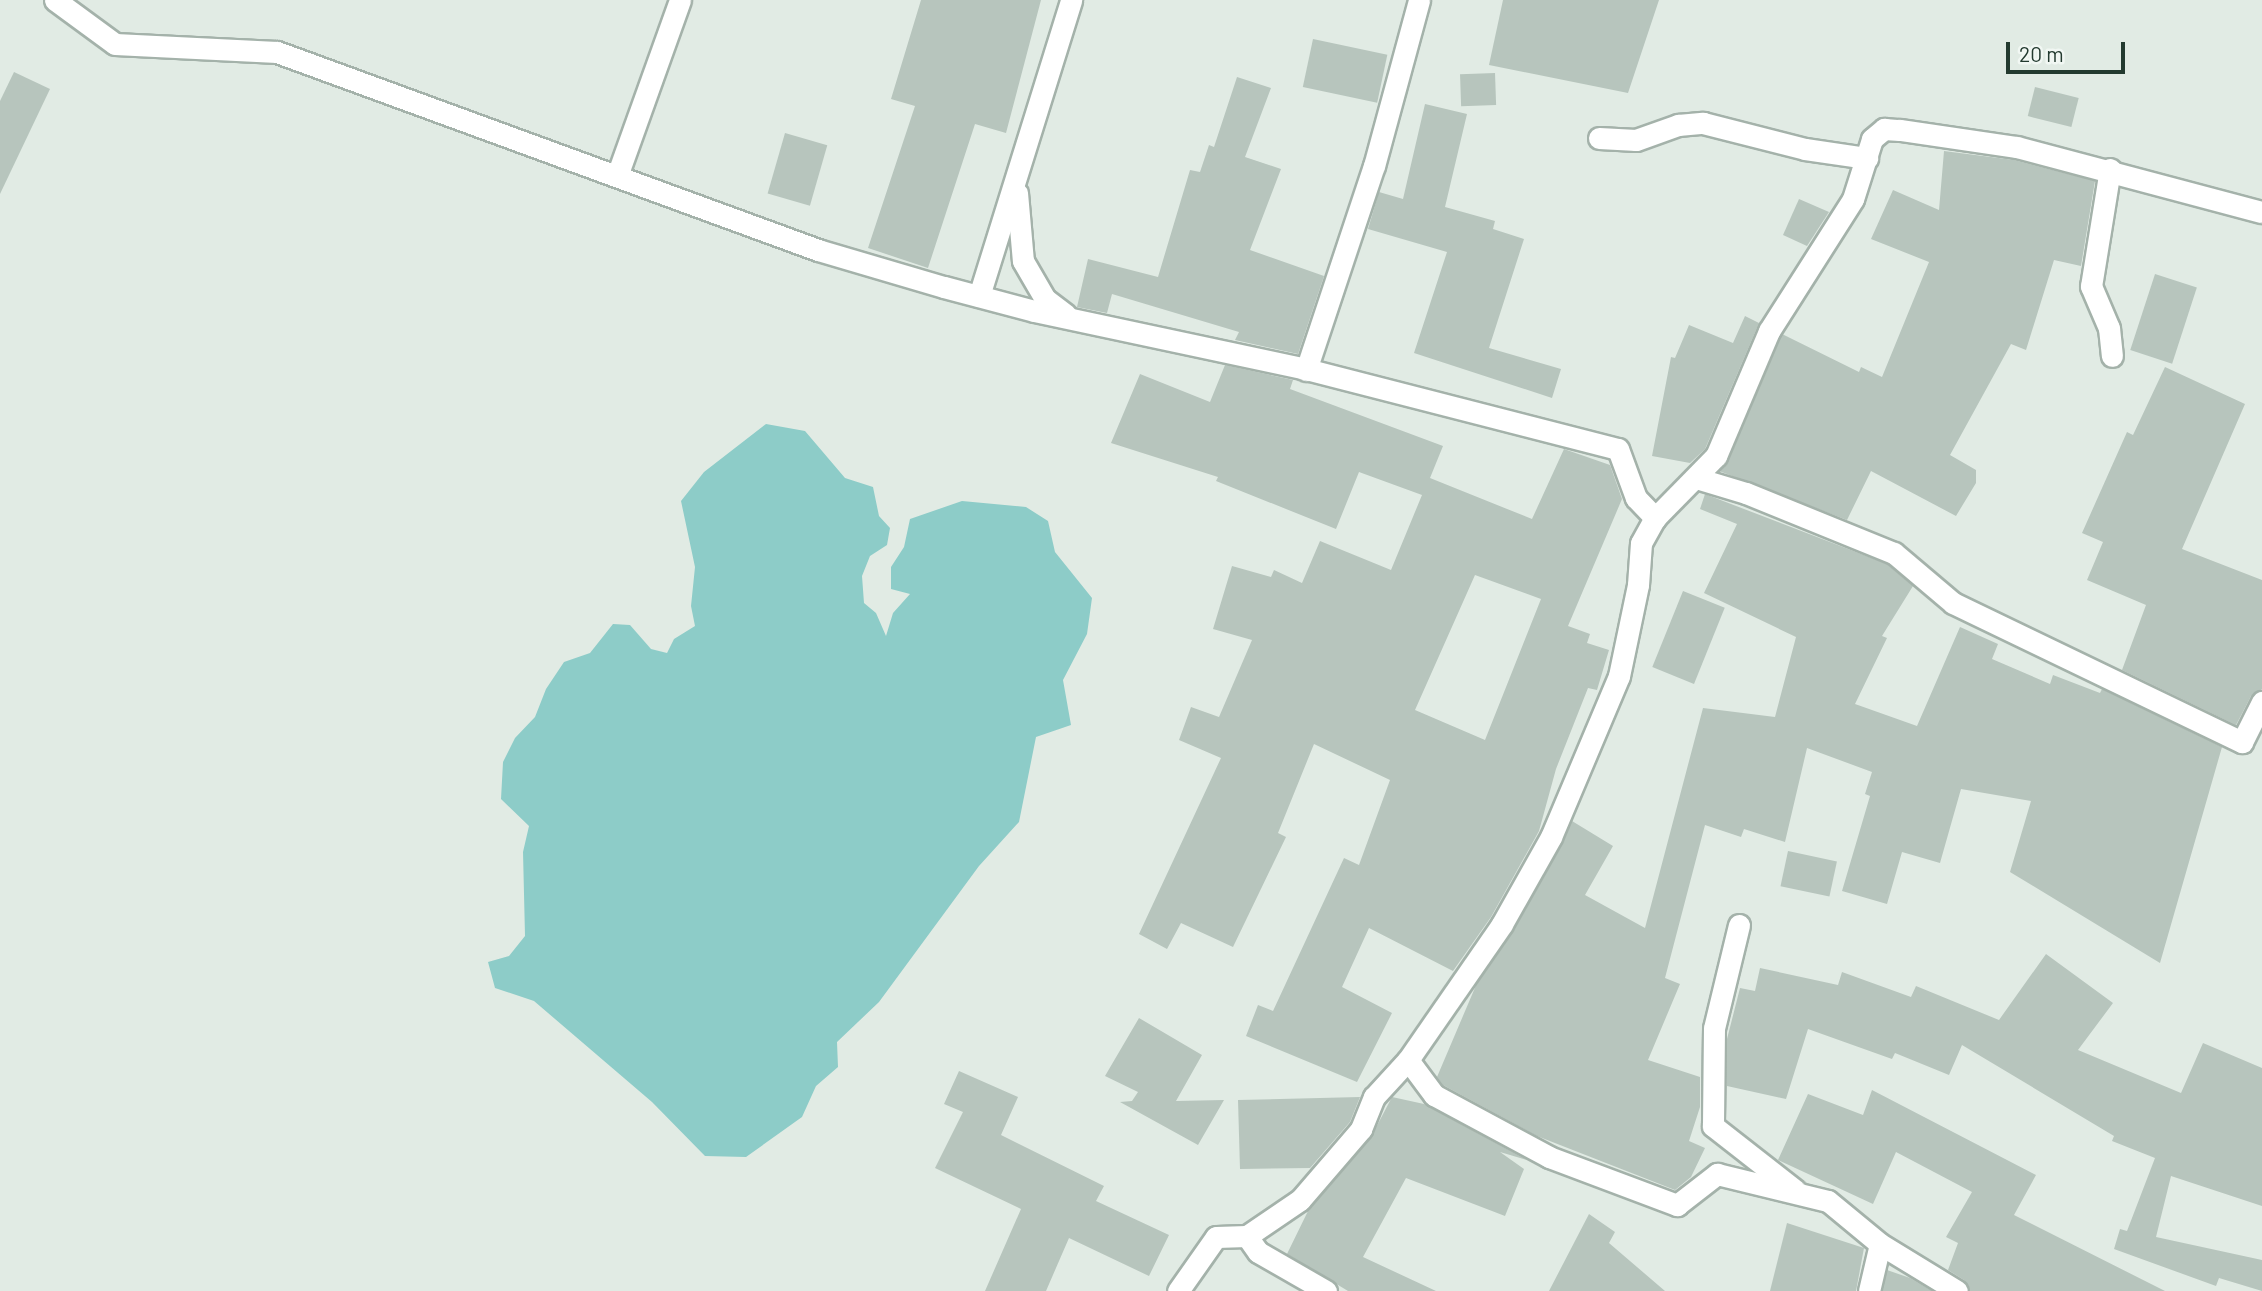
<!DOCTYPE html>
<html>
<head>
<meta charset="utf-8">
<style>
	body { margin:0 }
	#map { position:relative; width:2262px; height:1291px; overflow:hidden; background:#e1ebe4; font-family:Barlow,sans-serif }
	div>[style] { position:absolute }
	.water>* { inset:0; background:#8dccc8 }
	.building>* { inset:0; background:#b7c5bd; transform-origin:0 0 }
	.roads { filter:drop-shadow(2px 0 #a4b2aa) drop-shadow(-2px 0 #a4b2aa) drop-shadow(0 2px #a4b2aa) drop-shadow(0 -2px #a4b2aa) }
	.minor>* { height:21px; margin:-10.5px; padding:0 10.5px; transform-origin:10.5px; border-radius:10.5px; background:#fff }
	span { translate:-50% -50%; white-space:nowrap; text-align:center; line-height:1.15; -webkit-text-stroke:5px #f1f7f3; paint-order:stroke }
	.scale { position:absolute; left:2006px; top:42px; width:119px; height:32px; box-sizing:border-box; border:4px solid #233a2f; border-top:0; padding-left:9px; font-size:21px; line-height:24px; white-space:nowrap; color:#233a2f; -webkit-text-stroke:5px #f1f7f3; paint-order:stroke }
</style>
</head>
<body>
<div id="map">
	<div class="water">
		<div style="clip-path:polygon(766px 424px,805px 431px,845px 478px,873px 487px,879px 516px,890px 528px,887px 545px,870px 556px,862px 576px,864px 603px,876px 613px,886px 636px,893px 613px,910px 594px,891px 589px,891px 567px,904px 547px,910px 519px,962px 501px,1026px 507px,1048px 521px,1055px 552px,1092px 598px,1087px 634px,1063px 680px,1071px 725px,1036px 737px,1019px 822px,979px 866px,879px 1002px,837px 1042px,838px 1067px,816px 1086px,802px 1117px,746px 1157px,705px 1156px,652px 1102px,534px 1001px,495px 988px,488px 962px,509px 956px,525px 936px,523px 852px,529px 826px,501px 799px,503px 762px,515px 738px,535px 717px,546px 689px,564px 662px,590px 653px,613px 624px,630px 625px,651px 649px,667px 653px,674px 639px,695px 626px,691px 606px,695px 567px,681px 501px,704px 472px)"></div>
	</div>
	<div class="building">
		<div style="clip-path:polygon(921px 0,1041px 0,1006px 133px,975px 124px,928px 268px,868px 248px,915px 106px,891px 99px)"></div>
		<div style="clip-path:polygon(1503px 0,1659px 0,1628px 93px,1489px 65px)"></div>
		<div style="left:1313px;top:39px;width:76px;height:49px;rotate:12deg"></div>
		<div style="clip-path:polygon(14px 72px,50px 89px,0 194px,0 101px)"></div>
		<div style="left:1495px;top:73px;width:32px;height:35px;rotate:88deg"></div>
		<div style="clip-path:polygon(1237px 77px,1271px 88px,1245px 157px,1281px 169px,1250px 250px,1324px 276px,1298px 354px,1235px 340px,1239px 332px,1112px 294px,1107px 313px,1077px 307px,1088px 259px,1158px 277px,1190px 170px,1200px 172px,1209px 145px,1214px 147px)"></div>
		<div style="left:2035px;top:87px;width:45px;height:30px;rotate:14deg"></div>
		<div style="clip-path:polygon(1425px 104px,1467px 114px,1445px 207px,1495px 221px,1493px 229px,1524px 239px,1489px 348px,1561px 369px,1552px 398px,1414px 353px,1447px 252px,1368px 229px,1379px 192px,1403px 199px)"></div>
		<div style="left:785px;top:133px;width:44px;height:63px;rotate:16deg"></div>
		<div style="clip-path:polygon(1944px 151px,2014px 160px,2095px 181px,2081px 266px,2054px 260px,2026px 350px,2011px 344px,1950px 455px,1976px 470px,1976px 483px,1956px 516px,1871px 471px,1847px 520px,1719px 471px,1728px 461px,1782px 334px,1859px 372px,1861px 367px,1882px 377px,1929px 262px,1871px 239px,1893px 190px,1939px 210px)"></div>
		<div style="clip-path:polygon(1799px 199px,1829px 212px,1807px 246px,1783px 235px)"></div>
		<div style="left:2155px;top:274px;width:44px;height:80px;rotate:18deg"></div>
		<div style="clip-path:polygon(1745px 316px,1759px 323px,1705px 449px,1690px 463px,1652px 456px,1671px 357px,1675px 358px,1689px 325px,1733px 343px)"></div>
		<div style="clip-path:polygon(evenodd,1225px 365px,1293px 380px,1290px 389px,1443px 446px,1430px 478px,1532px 519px,1564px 449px,1610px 465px,1622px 499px,1568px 626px,1590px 634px,1587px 643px,1609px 650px,1597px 690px,1588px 688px,1556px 769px,1539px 831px,1491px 917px,1453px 971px,1369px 928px,1342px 987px,1392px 1013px,1357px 1082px,1246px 1036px,1258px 1005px,1273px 1011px,1344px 858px,1359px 865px,1390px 780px,1314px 744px,1278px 833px,1286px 837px,1233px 947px,1181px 923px,1167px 949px,1139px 934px,1221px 758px,1179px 740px,1191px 707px,1219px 717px,1252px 640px,1213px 629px,1232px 566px,1271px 577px,1274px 570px,1302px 583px,1320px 541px,1391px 570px,1422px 495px,1359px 472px,1336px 529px,1216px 481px,1218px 477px,1111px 443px,1140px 374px,1210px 402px,1225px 365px,1475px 575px,1541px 599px,1485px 740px,1415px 710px,1475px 575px)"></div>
		<div style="clip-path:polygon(2165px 367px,2245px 404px,2182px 549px,2262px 580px,2262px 689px,2251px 696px,2236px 725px,2122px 670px,2146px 605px,2087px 580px,2103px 542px,2082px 533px,2127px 432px,2133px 435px)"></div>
		<div style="clip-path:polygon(1705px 494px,1887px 564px,1913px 586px,1882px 636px,1887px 638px,1855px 704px,1917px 726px,1960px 627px,1998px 644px,1992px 659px,2050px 684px,2053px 675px,2100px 693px,2102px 689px,2222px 747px,2160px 963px,2010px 872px,2031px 801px,1961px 789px,1940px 863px,1902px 852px,1887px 904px,1842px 891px,1870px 796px,1865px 794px,1872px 772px,1807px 748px,1785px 842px,1744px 829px,1741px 837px,1705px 825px,1665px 978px,1680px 984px,1648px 1060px,1700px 1077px,1700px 1107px,1689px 1141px,1705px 1148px,1691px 1177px,1675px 1190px,1537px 1136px,1443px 1085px,1437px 1077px,1477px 983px,1513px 931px,1572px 821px,1613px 846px,1585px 895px,1645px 928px,1703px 708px,1775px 717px,1796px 637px,1704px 593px,1737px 524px,1700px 509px)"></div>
		<div style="left:1683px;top:591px;width:45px;height:82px;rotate:22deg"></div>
		<div style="left:1788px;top:851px;width:50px;height:36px;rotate:12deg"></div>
		<div style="clip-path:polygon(2046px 954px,2113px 1003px,2078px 1050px,2181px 1093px,2203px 1043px,2262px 1068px,2262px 1206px,2171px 1176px,2156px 1237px,2262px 1260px,2262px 1291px,2219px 1278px,2216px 1286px,2114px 1249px,2120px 1229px,2127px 1231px,2155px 1158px,2112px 1141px,2114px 1136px,1962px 1045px,1949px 1075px,1895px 1053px,1892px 1059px,1808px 1029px,1786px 1099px,1727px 1086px,1727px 1039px,1740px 988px,1755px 991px,1760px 968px,1838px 985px,1842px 972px,1911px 997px,1916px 986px,1999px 1020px)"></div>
		<div style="clip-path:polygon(1139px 1018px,1202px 1055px,1176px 1101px,1224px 1100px,1198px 1145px,1120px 1102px,1132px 1101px,1138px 1092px,1105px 1076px)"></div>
		<div style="clip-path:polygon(959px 1071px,1018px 1097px,1001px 1135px,1104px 1186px,1096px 1201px,1169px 1235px,1149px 1276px,1069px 1238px,1046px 1291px,985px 1291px,1021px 1209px,935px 1168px,963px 1112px,944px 1104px)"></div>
		<div style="clip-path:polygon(1872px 1090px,2036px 1175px,2014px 1215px,2165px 1291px,1970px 1291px,1964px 1280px,1948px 1270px,1958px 1243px,1946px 1237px,1972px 1192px,1896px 1152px,1873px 1204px,1778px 1160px,1808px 1094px,1863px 1115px)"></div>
		<div style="clip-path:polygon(1360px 1097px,1350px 1122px,1310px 1168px,1240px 1169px,1238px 1100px)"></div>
		<div style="clip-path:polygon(1392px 1097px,1424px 1104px,1527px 1160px,1500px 1152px,1524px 1169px,1505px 1216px,1406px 1178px,1363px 1257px,1436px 1291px,1348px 1291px,1287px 1254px,1308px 1211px,1371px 1137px)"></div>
		<div style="clip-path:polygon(1589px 1214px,1615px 1232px,1609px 1243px,1665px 1291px,1549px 1291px)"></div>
		<div style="clip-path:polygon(1787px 1223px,1864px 1248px,1856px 1291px,1770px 1291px)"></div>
		<div style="clip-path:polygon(1887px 1270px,1910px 1278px,1932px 1291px,1882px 1291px)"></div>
	</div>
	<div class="roads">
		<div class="minor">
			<div style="left:55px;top:0;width:74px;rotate:36.3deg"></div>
			<div style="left:115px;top:44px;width:162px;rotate:2.8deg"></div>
			<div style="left:277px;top:52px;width:576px;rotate:20.1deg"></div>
			<div style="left:818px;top:250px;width:131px;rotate:16.4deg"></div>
			<div style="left:944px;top:287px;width:93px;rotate:14.9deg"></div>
			<div style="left:1034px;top:311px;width:274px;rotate:12deg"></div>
			<div style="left:1302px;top:368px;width:326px;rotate:14.4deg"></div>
			<div style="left:1618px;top:449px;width:52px;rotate:69.8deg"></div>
			<div style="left:1636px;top:498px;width:28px;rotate:46deg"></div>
			<div style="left:1599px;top:138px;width:37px;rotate:3deg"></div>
			<div style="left:1636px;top:140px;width:45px;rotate:-19.7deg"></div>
			<div style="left:1678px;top:125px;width:25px;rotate:-5deg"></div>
			<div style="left:1703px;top:123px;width:105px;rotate:14.3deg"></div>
			<div style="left:1805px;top:149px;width:63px;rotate:8.3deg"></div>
			<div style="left:2110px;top:169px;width:119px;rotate:99.2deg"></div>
			<div style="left:2091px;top:286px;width:46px;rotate:66.8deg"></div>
			<div style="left:2109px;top:328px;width:28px;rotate:84deg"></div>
			<div style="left:617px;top:176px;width:187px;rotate:-70.3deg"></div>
			<div style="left:1017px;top:193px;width:68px;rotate:85deg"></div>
			<div style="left:1023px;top:261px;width:44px;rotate:59.9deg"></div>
			<div style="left:1045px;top:299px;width:26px;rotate:37deg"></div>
			<div style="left:979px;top:296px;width:310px;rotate:-72.7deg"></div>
			<div style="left:1306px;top:370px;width:215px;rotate:-71.6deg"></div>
			<div style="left:1374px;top:166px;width:172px;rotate:-74.8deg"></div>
			<div style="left:1696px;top:478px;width:52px;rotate:16.7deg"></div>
			<div style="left:1746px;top:493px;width:160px;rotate:22.1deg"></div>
			<div style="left:1894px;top:553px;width:77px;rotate:40.3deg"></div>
			<div style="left:1953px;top:603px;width:321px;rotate:25.7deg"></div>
			<div style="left:2242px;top:742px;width:45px;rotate:-63.4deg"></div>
			<div style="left:1739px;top:925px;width:106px;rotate:103.6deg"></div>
			<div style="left:1714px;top:1028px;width:98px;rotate:90.6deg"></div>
			<div style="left:1713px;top:1126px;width:104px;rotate:38deg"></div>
			<div style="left:1408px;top:1060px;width:44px;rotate:53.4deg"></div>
			<div style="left:1434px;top:1095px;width:131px;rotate:28.3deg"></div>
			<div style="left:1549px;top:1157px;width:137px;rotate:20.6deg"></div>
			<div style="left:1677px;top:1205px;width:51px;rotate:-37.8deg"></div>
			<div style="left:1717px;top:1174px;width:114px;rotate:13.7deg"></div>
			<div style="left:1828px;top:1201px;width:67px;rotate:39.6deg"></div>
			<div style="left:1880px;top:1244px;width:90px;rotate:31.4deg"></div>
			<div style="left:1178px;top:1291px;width:66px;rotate:-54.9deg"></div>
			<div style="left:1216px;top:1237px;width:31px;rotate:-2deg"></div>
			<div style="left:1326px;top:1291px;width:78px;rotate:-150.2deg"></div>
			<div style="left:1258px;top:1252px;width:19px;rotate:-125deg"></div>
			<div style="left:1247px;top:1236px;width:64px;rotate:-34.2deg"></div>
			<div style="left:1300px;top:1200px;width:94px;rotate:-49.3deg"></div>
			<div style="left:1361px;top:1129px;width:35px;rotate:-68deg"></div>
			<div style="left:1374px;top:1097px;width:50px;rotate:-47.4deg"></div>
			<div style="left:1408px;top:1060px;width:165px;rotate:-55.3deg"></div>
			<div style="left:1502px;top:924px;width:100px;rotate:-60.6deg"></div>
			<div style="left:1551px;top:837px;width:175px;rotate:-67.1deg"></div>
			<div style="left:1619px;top:676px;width:93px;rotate:-78.2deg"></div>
			<div style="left:1638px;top:585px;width:42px;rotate:-85.9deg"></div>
			<div style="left:1641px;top:543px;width:29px;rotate:-61deg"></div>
			<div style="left:1655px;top:518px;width:87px;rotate:-45.5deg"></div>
			<div style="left:1716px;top:456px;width:136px;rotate:-67deg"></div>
			<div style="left:1769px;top:331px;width:156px;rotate:-57.5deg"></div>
			<div style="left:1853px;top:199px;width:63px;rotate:-72.4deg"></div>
			<div style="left:1872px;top:139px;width:16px;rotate:-40deg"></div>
			<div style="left:1884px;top:129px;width:16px;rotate:4deg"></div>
			<div style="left:1900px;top:130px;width:118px;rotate:8.3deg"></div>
			<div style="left:2017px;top:147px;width:253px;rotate:14.9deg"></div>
			<div style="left:1869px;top:1291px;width:48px;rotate:-76.8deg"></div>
		</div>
	</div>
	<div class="scale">20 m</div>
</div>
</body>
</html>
